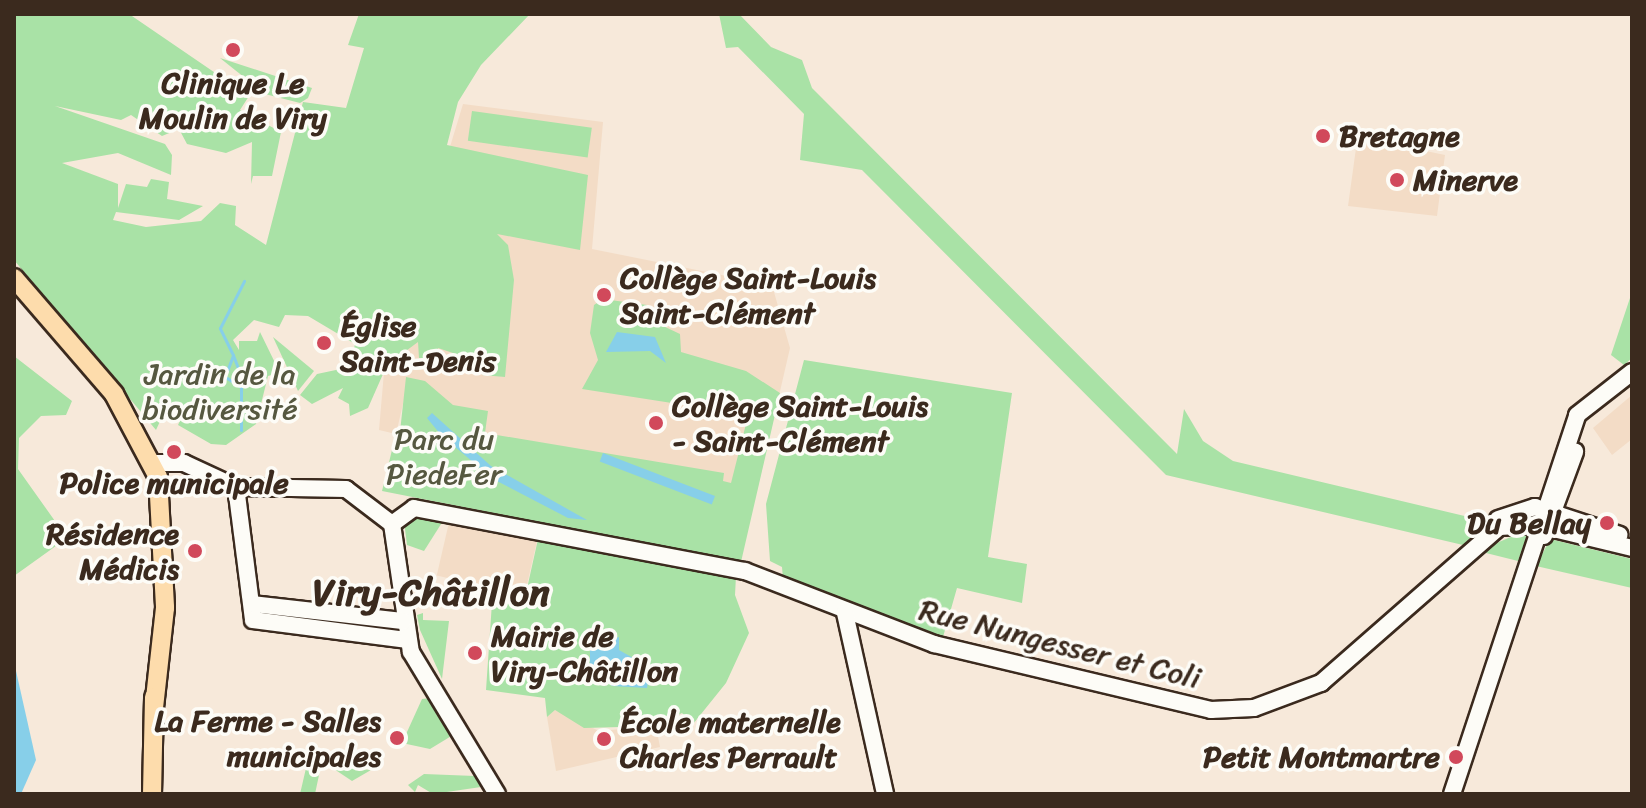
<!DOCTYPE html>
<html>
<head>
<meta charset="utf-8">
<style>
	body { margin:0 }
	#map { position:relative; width:1646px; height:808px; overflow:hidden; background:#f7e9da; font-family:Sriracha,sans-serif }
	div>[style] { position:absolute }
	.built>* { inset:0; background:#f3dcc6; transform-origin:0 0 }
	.green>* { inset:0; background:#a9e2a6; transform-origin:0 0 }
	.water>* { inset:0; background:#87cfe9; transform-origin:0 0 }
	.stream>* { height:3px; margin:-1.5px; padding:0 1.5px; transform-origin:1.5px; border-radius:1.5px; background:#87cfe9 }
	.roads { filter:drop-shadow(2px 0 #3b2a1e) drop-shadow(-2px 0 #3b2a1e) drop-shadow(0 2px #3b2a1e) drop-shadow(0 -2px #3b2a1e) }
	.secondary>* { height:16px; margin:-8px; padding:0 8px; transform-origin:8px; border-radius:8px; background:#fdfcf7 }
	.primary>* { height:18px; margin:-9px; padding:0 9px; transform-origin:9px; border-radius:9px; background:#fddcac }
	.dots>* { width:22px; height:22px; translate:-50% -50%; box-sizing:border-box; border:4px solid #fdfcf7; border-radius:50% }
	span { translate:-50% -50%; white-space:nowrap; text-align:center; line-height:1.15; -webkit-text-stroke:7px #fdfcf7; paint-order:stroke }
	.poi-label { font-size:30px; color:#3b2a1e; font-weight:700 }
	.left { translate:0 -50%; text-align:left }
	.right { translate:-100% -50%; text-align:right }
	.park-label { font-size:30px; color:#565840 }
	.street-label { font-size:30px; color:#3b2a1e }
	.district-label { font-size:38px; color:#3b2a1e; font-weight:700 }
	.frame { position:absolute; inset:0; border:16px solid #3b2a1e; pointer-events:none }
</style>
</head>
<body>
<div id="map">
	<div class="built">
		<div style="clip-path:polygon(463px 104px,603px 122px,592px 249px,772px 285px,790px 348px,757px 491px,484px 433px,409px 378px,396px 434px,379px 430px,385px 361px)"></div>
		<div style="clip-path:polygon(1365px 136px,1422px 144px,1421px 150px,1445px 155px,1437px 216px,1348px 206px,1357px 141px)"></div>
		<div style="clip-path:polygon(1632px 395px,1632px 439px,1612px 455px,1593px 428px)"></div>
		<div style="left:450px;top:518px;width:90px;height:59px;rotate:13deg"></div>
		<div style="clip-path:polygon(555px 710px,599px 731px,656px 726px,660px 747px,556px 771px,547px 717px)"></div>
	</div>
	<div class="green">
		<div style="clip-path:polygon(14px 14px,129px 14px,249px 96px,240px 110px,281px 132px,272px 176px,253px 176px,251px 184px,252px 142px,226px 153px,187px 144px,179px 129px,162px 136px,131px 115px,121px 120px,55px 106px,165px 144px,172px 155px,171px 175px,118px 153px,62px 163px,118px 184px,118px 208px,126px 184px,147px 187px,151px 179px,169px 182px,167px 199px,203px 206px,179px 220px,116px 212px,113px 220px,146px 227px,201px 221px,220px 203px,236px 206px,235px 225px,266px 245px,303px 102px,346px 108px,364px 48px,348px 45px,359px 14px,530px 14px,481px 65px,458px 102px,447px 145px,588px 175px,580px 250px,497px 234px,508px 245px,514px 280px,505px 377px,482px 375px,486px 364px,438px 348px,435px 356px,448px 364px,419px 358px,418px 342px,387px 365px,368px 408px,350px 416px,349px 404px,338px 398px,343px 388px,312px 404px,300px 395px,317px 374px,350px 367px,355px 344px,308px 316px,285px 315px,279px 327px,254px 320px,233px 340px,239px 350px,239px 341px,257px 341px,260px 332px,280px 373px,268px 376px,256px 424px,226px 445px,211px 444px,178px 425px,184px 412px,168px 404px,156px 430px,14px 260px)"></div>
		<div style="clip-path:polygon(719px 14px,739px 14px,771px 47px,802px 60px,812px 88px,1177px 454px,1184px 409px,1203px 441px,1233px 461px,1473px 518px,1479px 531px,1463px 545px,1166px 475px,862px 170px,800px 160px,804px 114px,738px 47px,726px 48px)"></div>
		<div style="clip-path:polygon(220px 58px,312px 88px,308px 98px,300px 103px,265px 94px)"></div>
		<div style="left:472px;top:111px;width:121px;height:30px;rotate:8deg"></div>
		<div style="clip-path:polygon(1632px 292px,1632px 358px,1624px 365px,1611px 355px)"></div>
		<div style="clip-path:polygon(603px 299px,647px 305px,661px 325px,680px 334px,681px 352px,746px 371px,780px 393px,741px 562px,382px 491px,392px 450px,398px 450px,406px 377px,425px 381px,453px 405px,488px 411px,485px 433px,724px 473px,723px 481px,731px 483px,747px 420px,736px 413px,582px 389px,598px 360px,590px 333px,594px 305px)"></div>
		<div style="clip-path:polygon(273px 337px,314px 371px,298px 391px)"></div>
		<div style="clip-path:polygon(14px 356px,72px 401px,66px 415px,41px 416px,19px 438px,18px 469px,67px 538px,14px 576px)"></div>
		<div style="clip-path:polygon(804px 360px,1012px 393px,988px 557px,1027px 564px,1022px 603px,957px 588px,943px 637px,783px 579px,782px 567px,770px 561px,766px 504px)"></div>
		<div style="clip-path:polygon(411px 515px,443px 521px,424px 551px,407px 545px,404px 521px)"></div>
		<div style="clip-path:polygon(1520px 533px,1527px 536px,1518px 561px,1478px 551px)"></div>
		<div style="clip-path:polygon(538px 539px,736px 576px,735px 595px,749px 633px,726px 683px,693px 724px,682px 713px,656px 726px,584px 728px,555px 710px,547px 717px,545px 698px,486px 690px,493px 588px,526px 593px)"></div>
		<div style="clip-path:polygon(1550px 539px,1632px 559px,1632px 588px,1536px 566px)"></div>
		<div style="clip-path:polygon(423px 613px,423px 620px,449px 621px,442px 679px,420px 630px,417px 615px)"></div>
		<div style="clip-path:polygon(431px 698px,453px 735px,430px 749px,402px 743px,422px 699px)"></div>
		<div style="clip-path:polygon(310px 751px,350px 754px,349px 768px,371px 770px,352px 781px,322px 761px,315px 794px,300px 794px)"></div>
		<div style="clip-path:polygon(424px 774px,475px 776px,481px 787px,433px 794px,418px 785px,415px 792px,408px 785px)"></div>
	</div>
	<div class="water">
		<div style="clip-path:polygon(617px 332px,655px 337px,666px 363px,650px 351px,606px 352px)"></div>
		<div style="clip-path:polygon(432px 413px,491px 466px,587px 520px,568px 518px,493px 479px,441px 435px,427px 418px)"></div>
		<div style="left:715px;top:496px;width:9px;height:120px;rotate:111deg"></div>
		<div style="clip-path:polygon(619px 637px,619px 650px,651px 668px,647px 688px,612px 686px,590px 666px,590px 646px)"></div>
		<div style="clip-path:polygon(14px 662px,36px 760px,21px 794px,14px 794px)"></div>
	</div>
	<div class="stream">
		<div style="left:233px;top:355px;width:19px;rotate:69deg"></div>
		<div style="left:227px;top:371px;width:17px;rotate:-69deg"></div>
		<div style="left:233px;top:355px;width:30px;rotate:-116deg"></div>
		<div style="left:220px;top:328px;width:53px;rotate:-62.9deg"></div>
		<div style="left:227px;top:378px;width:17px;rotate:33deg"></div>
		<div style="left:241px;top:387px;width:43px;rotate:90deg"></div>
	</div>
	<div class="roads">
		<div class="secondary">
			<div style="left:151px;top:463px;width:33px"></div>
			<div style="left:184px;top:463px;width:57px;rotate:24.8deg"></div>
			<div style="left:236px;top:487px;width:110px;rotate:1deg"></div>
			<div style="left:346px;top:489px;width:58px;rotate:37.3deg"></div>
			<div style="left:236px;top:487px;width:134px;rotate:82.7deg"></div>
			<div style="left:253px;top:620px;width:154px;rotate:7.4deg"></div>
			<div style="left:1498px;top:519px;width:39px;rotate:-18deg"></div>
			<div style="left:1535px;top:507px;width:89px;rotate:18.2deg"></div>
			<div style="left:392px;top:524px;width:27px;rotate:-36deg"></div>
			<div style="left:414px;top:508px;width:337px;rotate:10.8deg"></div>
			<div style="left:745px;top:571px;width:203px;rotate:21.1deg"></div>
			<div style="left:934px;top:644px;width:285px;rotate:13.4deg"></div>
			<div style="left:1211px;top:710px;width:43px;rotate:-2.7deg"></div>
			<div style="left:1254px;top:708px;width:72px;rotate:-20.5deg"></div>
			<div style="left:1321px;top:683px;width:237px;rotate:-41.2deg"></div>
			<div style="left:1499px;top:527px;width:38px;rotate:-3deg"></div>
			<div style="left:1537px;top:525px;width:98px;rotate:13.6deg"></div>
			<div style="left:392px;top:524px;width:129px;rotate:81.6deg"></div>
			<div style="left:411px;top:652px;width:166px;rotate:58.8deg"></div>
			<div style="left:1544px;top:536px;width:90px;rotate:-69.7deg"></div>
			<div style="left:253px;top:604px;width:151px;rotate:6.5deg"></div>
			<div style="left:845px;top:613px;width:185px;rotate:77.5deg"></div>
			<div style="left:1452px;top:794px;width:399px;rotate:-71.7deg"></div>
			<div style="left:1577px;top:415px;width:70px;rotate:-38deg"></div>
		</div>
		<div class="primary">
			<div style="left:14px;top:278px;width:153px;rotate:49.2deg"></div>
			<div style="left:114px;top:394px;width:94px;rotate:62.1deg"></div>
			<div style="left:158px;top:477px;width:131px;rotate:86.9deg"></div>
			<div style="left:165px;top:608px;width:100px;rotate:96.3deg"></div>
			<div style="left:152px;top:794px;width:97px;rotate:-88.8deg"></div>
		</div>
	</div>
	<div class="dots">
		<div style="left:233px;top:50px;background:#d1495b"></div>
		<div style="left:1323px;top:136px;background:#d1495b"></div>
		<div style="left:1397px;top:180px;background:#d1495b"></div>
		<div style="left:604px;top:295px;background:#d1495b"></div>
		<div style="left:324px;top:343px;background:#d1495b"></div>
		<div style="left:656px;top:423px;background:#d1495b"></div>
		<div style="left:174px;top:452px;background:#d1495b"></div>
		<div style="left:1607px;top:523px;background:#d1495b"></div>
		<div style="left:195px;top:551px;background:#d1495b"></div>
		<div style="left:475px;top:653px;background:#d1495b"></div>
		<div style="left:397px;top:738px;background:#d1495b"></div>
		<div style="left:604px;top:739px;background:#d1495b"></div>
		<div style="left:1456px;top:757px;background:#d1495b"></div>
	</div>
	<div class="poi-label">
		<span style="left:233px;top:100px">Clinique Le<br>Moulin de Viry</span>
		<span class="left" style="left:1339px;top:136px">Bretagne</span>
		<span class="left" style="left:1413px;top:180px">Minerve</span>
		<span class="left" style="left:620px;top:295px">Collège Saint-Louis<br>Saint-Clément</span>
		<span class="left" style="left:340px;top:343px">Église<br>Saint-Denis</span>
		<span class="left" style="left:672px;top:423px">Collège Saint-Louis<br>- Saint-Clément</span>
		<span style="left:174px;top:483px">Police municipale</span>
		<span class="right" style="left:1591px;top:523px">Du Bellay</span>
		<span class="right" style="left:179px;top:551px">Résidence<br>Médicis</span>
		<span class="left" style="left:491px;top:653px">Mairie de<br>Viry-Châtillon</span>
		<span class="right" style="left:381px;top:738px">La Ferme - Salles<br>municipales</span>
		<span class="left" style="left:620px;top:739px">École maternelle<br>Charles Perrault</span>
		<span class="right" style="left:1440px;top:757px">Petit Montmartre</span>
	</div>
	<div class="park-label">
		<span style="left:220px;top:391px">Jardin de la<br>biodiversité</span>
		<span style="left:444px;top:456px">Parc du<br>PiedeFer</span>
	</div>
	<div class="street-label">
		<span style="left:1060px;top:644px;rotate:14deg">Rue Nungesser et Coli</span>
	</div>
	<div class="district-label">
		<span style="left:431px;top:593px">Viry-Châtillon</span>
	</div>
	<div class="frame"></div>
</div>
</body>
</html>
